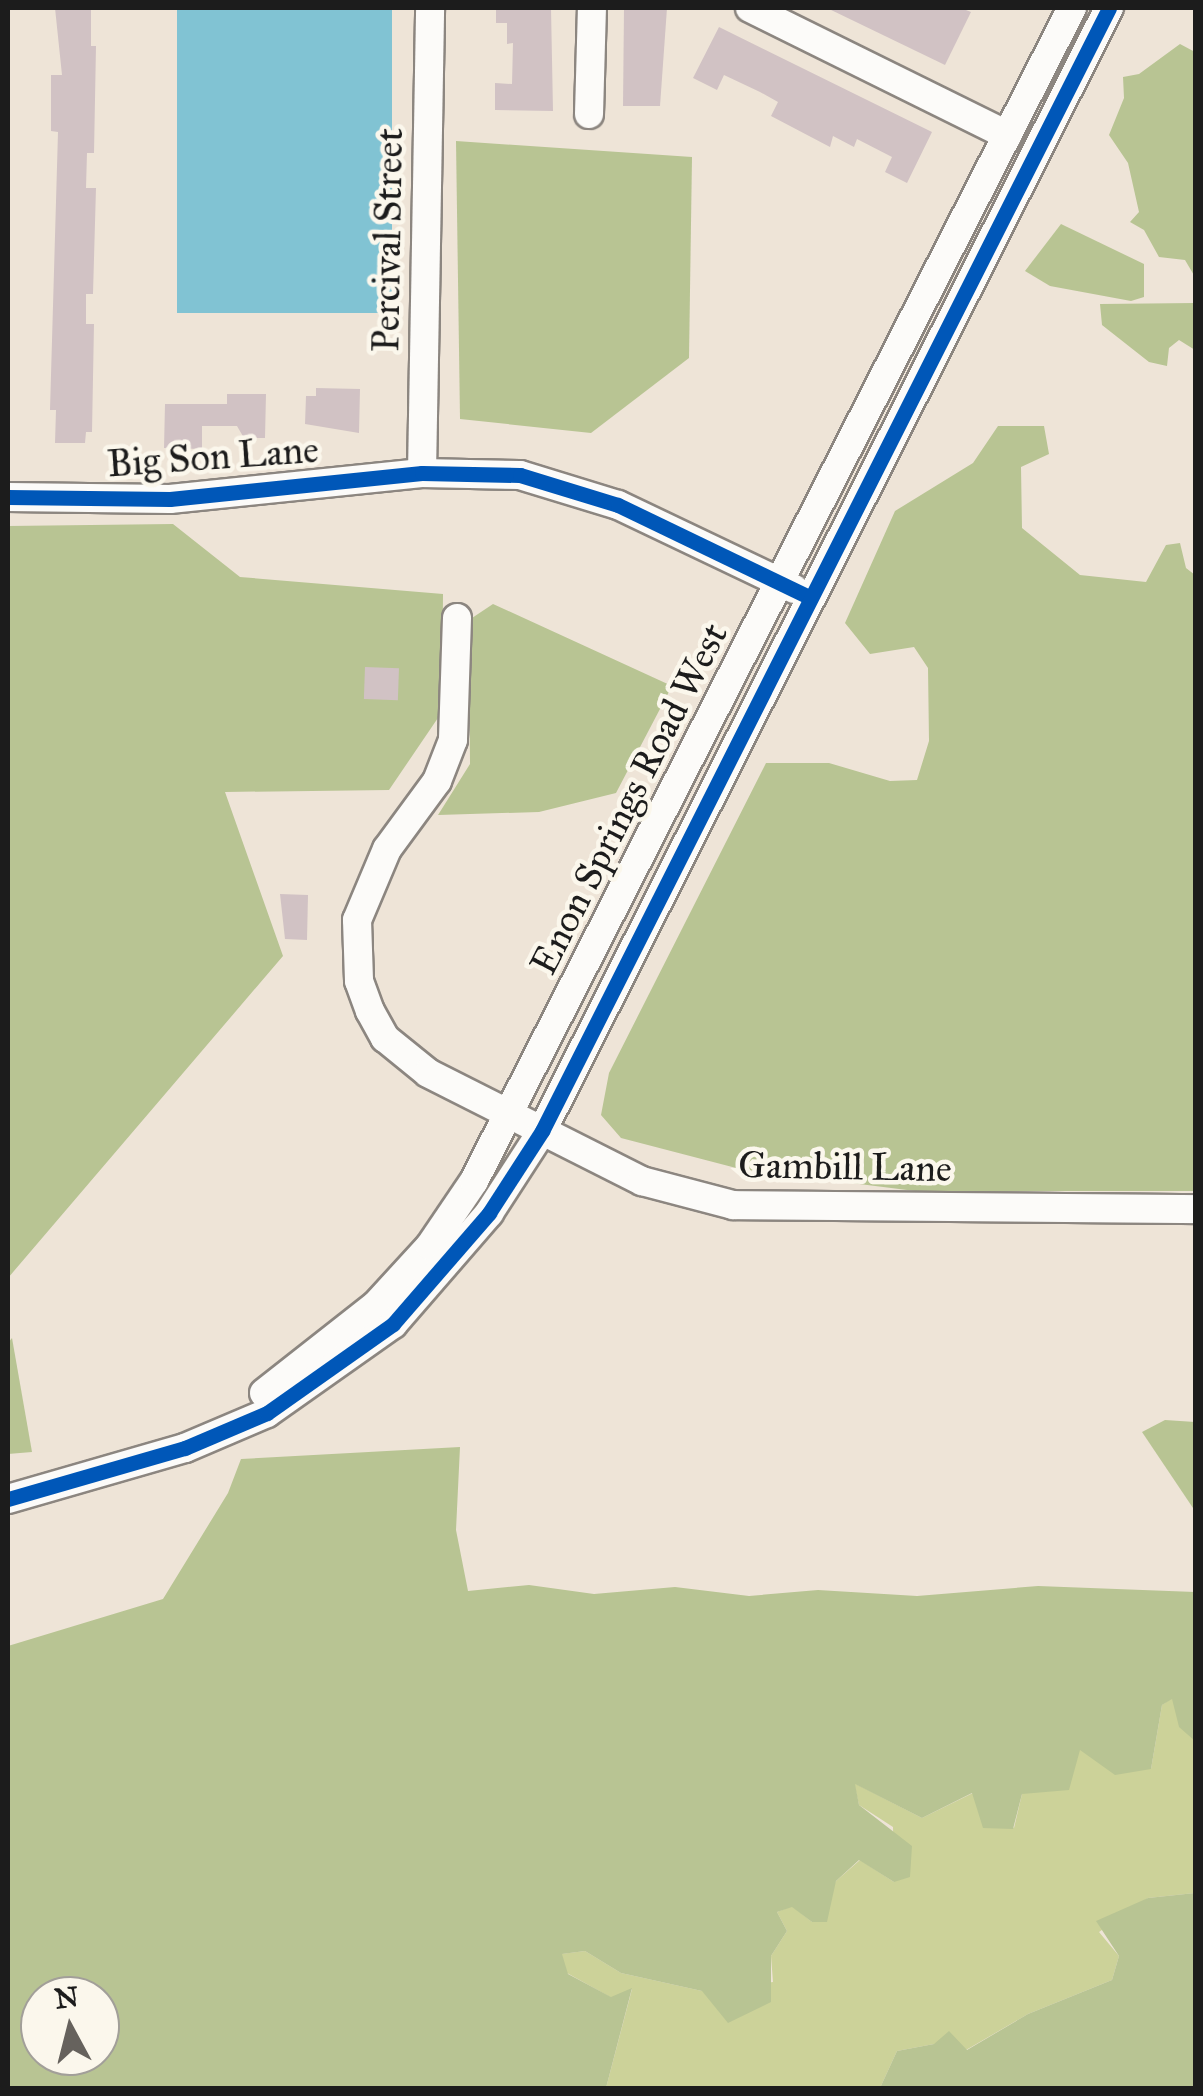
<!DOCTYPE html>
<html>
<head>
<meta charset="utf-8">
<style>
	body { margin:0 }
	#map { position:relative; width:1203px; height:2096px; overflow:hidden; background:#eee4d7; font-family:"IM FELL Great Primer",serif }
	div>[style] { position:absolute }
	.green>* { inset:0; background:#ccd299 }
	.forest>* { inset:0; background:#b8c493 }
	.water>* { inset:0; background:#81c3d3; transform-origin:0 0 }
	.building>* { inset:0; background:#d1c2c4; transform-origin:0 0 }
	.roads { filter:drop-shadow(2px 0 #8c8680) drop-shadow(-2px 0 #8c8680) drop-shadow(0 2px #8c8680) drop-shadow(0 -2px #8c8680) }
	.minor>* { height:28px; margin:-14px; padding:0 14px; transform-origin:14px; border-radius:14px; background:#fcfbf9 }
	.cycleway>* { height:15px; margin:-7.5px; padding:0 7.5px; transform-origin:7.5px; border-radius:7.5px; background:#0057b8 }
	span { translate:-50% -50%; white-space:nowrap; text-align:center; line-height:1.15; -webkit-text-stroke:9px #fbf7ec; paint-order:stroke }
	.street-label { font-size:38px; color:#1c1c1c }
	.frame { position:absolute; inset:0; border:10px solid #1c1c1c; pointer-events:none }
	.north { position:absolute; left:20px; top:1976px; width:100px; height:100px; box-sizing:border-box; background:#fbf7ec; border:2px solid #a29f99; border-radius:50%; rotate:353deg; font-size:28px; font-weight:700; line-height:40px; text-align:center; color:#1c1c1c }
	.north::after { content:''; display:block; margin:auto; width:35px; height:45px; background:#66625d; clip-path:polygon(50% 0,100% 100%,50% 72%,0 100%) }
</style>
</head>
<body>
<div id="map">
	<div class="green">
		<div style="clip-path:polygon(1172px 1698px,1195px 1741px,1195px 1893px,1148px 1898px,1099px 1932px,1119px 1956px,1112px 1980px,1028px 2014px,966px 2050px,934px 2044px,897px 2051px,880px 2088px,606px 2088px,632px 1989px,612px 1998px,567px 1973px,561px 1954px,585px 1951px,621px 1973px,702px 1991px,773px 1982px,771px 1956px,787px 1931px,777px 1912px,792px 1906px,812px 1922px,836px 1881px,860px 1860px,894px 1882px,893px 1827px,859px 1805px,854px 1783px,922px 1818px,973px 1793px,1014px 1828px,1022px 1794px,1079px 1749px,1151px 1769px,1162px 1705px)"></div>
	</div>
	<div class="forest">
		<div style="clip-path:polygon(1180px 44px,1195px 52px,1195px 277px,1185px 260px,1159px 257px,1144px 230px,1130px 222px,1139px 212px,1128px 163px,1109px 135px,1124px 98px,1123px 77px,1139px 74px)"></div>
		<div style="clip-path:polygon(456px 141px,692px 157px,689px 358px,591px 433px,460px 419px)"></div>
		<div style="clip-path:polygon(1061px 224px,1144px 264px,1144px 297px,1131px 301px,1050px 286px,1025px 271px)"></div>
		<div style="clip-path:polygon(1195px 303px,1195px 350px,1179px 340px,1169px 348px,1167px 366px,1149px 362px,1102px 325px,1100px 304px)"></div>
		<div style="clip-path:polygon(998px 426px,1044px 426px,1049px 454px,1021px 467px,1022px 528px,1080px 575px,1146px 582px,1166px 545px,1180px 543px,1186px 568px,1195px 575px,1195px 1191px,915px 1191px,740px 1169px,621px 1138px,601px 1115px,609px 1073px,766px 763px,829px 763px,890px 781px,917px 780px,929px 741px,928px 668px,914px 647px,870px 654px,845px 623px,895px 511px,973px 463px)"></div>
		<div style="clip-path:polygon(173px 524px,240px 577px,443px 594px,442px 712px,389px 790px,225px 792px,283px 956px,8px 1278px,8px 526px)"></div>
		<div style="clip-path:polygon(493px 604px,672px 686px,616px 793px,539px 812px,438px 815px,470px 764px,469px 620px)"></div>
		<div style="clip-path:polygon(12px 1338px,32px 1452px,8px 1454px,8px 1343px)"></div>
		<div style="clip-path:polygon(1165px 1420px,1195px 1422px,1195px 1511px,1142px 1432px)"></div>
		<div style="clip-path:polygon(evenodd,460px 1447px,456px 1530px,468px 1591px,529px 1585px,594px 1594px,675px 1587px,749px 1596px,818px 1590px,917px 1596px,1038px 1586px,1195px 1592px,1195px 1741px,1179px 1727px,1172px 1699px,1162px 1705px,1151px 1769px,1115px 1775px,1080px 1750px,1069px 1790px,1022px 1794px,1013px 1829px,983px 1828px,972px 1793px,922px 1818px,855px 1784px,859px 1805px,912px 1846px,910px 1877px,894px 1882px,859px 1860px,836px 1881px,827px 1922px,812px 1922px,792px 1907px,777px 1912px,787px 1931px,771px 1956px,771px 2002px,728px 2023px,702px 1991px,621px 1973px,585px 1951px,562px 1954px,568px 1974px,611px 1997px,632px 1988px,606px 2088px,8px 2088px,8px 1646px,163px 1599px,228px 1493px,241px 1459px,460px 1447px,100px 1996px,100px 2056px,40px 2056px,40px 1996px,100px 1996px)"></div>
		<div style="clip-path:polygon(1195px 1893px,1195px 2088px,880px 2088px,897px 2051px,934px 2044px,949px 2031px,967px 2050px,1028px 2014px,1112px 1980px,1119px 1956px,1096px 1921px,1148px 1898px)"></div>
	</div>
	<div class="water">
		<div style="left:177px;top:8px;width:215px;height:305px"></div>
	</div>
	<div class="building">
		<div style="clip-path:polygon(55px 8px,91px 8px,91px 46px,96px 46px,94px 153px,87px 153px,86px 188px,96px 188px,93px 294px,86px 294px,86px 324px,94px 324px,92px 432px,86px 432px,85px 443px,55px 443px,56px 410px,50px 410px,58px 132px,51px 131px,51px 75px,62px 75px)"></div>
		<div style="clip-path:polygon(496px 8px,551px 8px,553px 111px,495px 110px,495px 83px,512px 84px,513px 43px,507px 44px,507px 23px,496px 23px)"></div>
		<div style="clip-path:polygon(624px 8px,667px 8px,660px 106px,623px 106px)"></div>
		<div style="clip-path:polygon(827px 8px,961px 8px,971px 12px,945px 65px)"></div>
		<div style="clip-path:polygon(719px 27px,932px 132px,907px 183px,885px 172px,892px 157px,857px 139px,854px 147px,833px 136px,830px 147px,771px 116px,778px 102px,760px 92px,724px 75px,717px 90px,693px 78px)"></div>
		<div style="clip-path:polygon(316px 388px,360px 389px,359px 433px,305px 424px,306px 396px,316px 396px)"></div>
		<div style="clip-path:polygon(227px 394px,266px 394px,265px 438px,244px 438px,237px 426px,202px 426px,202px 449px,164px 448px,165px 404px,227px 404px)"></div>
		<div style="left:365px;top:667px;width:34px;height:32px;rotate:2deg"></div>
		<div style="clip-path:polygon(280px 894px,308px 895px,307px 940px,285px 939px)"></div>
	</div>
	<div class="roads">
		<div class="minor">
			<div style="left:750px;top:8px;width:287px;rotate:26.3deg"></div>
			<div style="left:589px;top:114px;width:106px;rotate:-88.4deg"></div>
			<div style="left:422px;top:473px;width:465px;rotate:-89deg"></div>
			<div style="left:8px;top:497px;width:162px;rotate:0.7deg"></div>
			<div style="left:170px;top:499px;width:253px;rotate:-5.9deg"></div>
			<div style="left:422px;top:473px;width:98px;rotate:1.2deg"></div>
			<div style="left:520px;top:475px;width:102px;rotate:17deg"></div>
			<div style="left:618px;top:505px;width:195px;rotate:25.5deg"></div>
			<div style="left:457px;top:618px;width:122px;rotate:91.9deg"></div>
			<div style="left:453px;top:740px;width:44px;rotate:111.3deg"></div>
			<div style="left:437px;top:781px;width:84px;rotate:126.3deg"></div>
			<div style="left:387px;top:849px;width:77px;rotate:112.9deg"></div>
			<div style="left:357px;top:920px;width:61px;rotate:88.1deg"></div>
			<div style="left:359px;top:981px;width:32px;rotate:70deg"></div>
			<div style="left:370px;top:1011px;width:31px;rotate:61deg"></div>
			<div style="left:385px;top:1038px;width:55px;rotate:39.1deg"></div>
			<div style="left:428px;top:1073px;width:240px;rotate:26.8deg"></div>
			<div style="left:642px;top:1181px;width:94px;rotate:14.8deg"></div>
			<div style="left:733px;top:1205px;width:463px;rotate:0.5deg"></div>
			<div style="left:264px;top:1393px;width:142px;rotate:-38.2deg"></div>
			<div style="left:376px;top:1305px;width:80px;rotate:-47.5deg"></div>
			<div style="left:430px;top:1246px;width:78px;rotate:-55.9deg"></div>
			<div style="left:474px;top:1181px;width:1317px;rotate:-62.99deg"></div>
			<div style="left:8px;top:1499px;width:184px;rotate:-16.1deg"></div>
			<div style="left:185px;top:1448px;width:89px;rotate:-23.1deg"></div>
			<div style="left:267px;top:1413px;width:154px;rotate:-35.2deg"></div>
			<div style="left:393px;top:1324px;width:147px;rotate:-49.1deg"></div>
			<div style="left:489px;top:1213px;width:98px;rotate:-57.1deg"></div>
			<div style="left:542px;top:1131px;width:1258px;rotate:-63.21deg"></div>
		</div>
	</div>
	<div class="cycleway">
		<div style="left:8px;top:497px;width:162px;rotate:0.7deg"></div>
		<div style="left:170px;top:499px;width:253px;rotate:-5.9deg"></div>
		<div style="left:422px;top:473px;width:98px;rotate:1.2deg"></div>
		<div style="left:520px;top:475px;width:102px;rotate:17deg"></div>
		<div style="left:618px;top:505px;width:212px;rotate:25.7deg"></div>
		<div style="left:8px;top:1499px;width:184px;rotate:-16.1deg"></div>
		<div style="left:185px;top:1448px;width:89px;rotate:-23.1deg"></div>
		<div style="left:267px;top:1413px;width:154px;rotate:-35.2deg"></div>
		<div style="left:393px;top:1324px;width:147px;rotate:-49.1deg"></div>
		<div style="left:489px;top:1213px;width:98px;rotate:-57.1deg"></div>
		<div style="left:542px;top:1131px;width:1258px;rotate:-63.21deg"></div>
	</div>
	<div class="street-label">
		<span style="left:388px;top:240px;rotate:-89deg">Percival Street</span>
		<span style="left:213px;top:457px;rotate:-4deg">Big Son Lane</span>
		<span style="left:629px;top:799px;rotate:-63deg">Enon Springs Road West</span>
		<span style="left:845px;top:1167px;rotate:1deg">Gambill Lane</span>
	</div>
	<div class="frame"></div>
	<div class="north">N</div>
</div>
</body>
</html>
